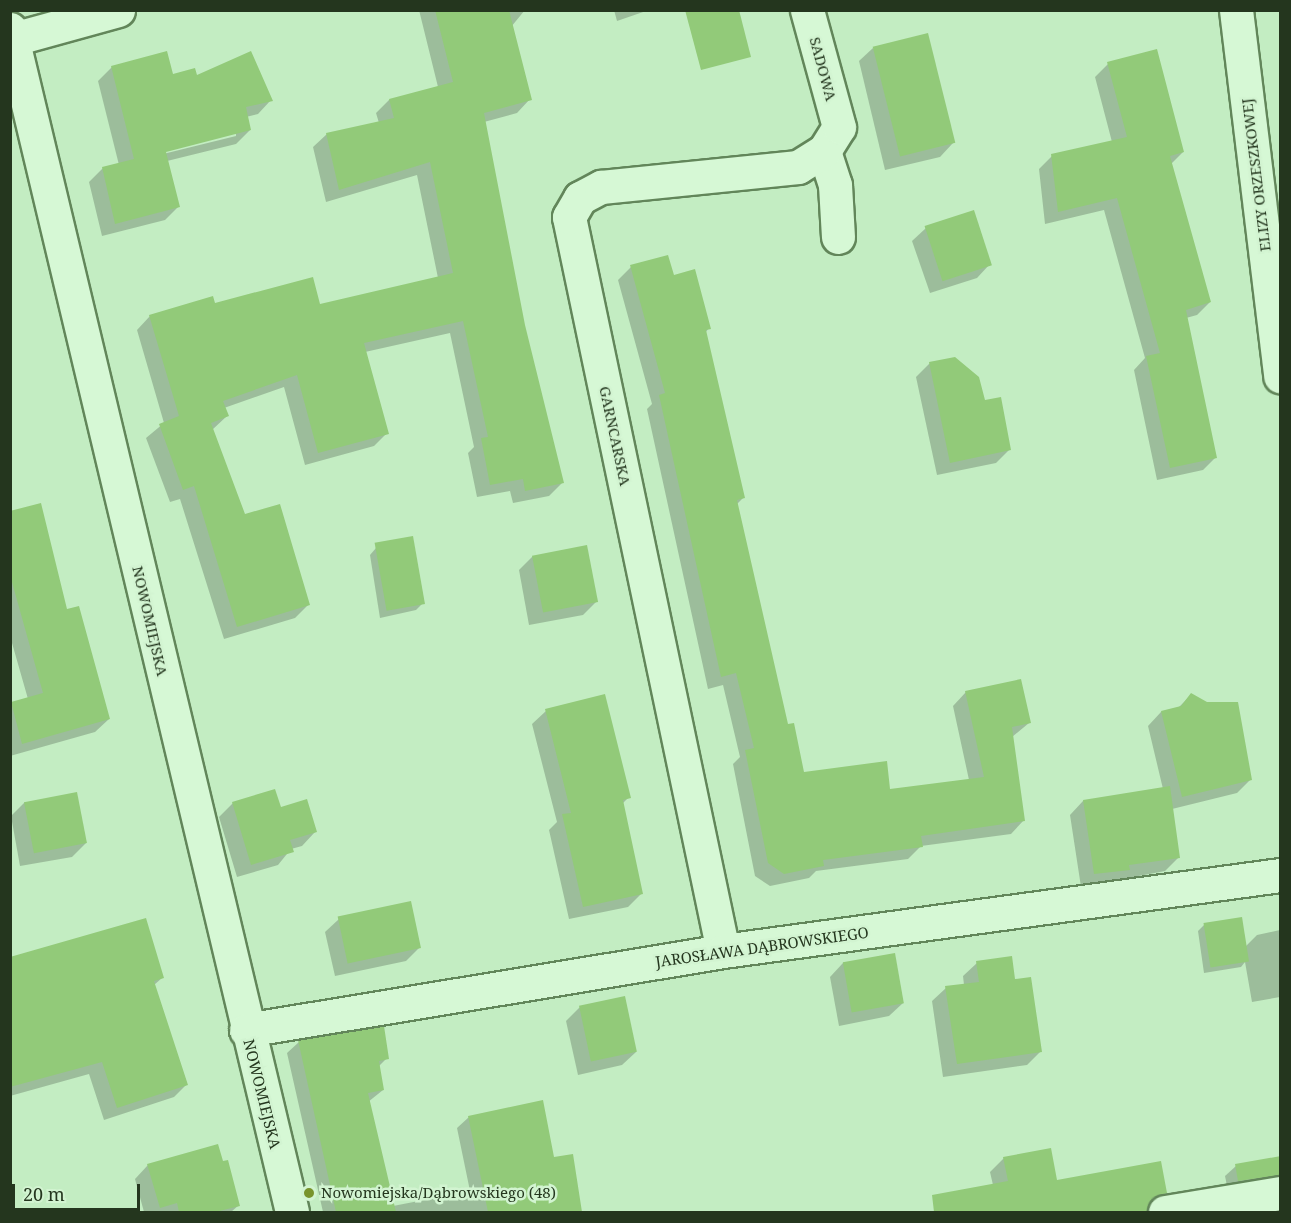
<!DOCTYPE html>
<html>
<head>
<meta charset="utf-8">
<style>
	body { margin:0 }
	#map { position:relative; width:1291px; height:1223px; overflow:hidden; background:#c3edc2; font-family:"Noto Serif",serif }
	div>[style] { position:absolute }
	.shadow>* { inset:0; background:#0003 }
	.building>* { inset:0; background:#92ca79; transform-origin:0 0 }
	.roads { filter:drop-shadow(2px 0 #62865a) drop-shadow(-2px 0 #62865a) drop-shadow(0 2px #62865a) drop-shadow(0 -2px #62865a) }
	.minor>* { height:33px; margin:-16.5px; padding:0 16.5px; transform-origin:16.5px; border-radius:16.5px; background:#d6f8d5 }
	.dots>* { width:16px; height:16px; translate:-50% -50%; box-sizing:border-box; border:3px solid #d2f4d1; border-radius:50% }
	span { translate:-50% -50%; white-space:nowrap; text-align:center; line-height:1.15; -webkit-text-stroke:5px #d2f4d1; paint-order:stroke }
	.street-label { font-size:15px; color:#24361e }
	.poi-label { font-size:15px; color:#24361e }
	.left { translate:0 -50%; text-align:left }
	.frame { position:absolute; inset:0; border:12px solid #24361e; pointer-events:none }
	.scale { position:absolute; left:12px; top:1184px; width:128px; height:27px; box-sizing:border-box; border:3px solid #24361e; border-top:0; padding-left:8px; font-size:18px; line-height:21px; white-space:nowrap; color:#24361e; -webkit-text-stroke:4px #d2f4d1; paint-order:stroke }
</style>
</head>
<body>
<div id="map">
	<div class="shadow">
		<div style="clip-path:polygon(419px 10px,525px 10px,511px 27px,530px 99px,517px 113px,484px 122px,524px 326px,562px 483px,549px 496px,513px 503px,510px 491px,477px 497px,468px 453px,474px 447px,450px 333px,365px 352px,387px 433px,374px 446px,305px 465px,284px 387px,224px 408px,227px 416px,212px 430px,244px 516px,308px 605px,295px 618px,224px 639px,180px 499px,170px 502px,146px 438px,164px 423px,137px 330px,150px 316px,214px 305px,319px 306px,438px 278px,417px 175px,326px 202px,313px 147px,327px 134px,379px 123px,376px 113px,389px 100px,438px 87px)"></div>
		<div style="clip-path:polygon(614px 10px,649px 10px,617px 21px)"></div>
		<div style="clip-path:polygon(873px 48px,953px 143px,940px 157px,885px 170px,859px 61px)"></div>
		<div style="clip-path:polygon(1108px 64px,1183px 152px,1171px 164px,1210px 302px,1197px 315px,1186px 318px,1216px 457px,1203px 470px,1157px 480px,1134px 370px,1145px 358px,1104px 210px,1045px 224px,1039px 169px,1052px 156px,1112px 142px,1095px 77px)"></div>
		<div style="clip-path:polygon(evenodd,112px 67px,196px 77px,271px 100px,258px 114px,246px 117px,250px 130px,236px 144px,167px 161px,178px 207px,165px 220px,102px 236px,89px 182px,103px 168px,119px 165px,98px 81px,112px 67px,236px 133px,236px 136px,159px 155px,158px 153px,236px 133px)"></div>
		<div style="clip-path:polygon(926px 228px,990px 264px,977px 278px,930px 293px,912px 241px)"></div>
		<div style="clip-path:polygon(631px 267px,673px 277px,709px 328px,705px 333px,743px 498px,736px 505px,787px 726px,803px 774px,889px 791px,969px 780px,953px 706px,966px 692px,1029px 723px,1012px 737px,1024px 820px,1011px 834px,921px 846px,908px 859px,816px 871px,809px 878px,770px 886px,755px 876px,733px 764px,740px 757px,723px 685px,708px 689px,647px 409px,652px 404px,618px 280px)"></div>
		<div style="clip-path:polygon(930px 363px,983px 402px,1009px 450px,996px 463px,937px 475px,916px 377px)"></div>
		<div style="clip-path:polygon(10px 512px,66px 611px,109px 719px,95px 732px,10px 756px,10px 705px,28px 699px,10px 636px)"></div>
		<div style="clip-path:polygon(376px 548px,423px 603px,416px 610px,380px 618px,370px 555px)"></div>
		<div style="clip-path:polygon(533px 556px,596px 602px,583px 615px,529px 625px,519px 570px)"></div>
		<div style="clip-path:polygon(1191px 695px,1250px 780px,1237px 793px,1172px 809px,1179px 857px,1165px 871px,1081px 887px,1070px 815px,1083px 801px,1163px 789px,1148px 726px,1161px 712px,1178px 708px)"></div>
		<div style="clip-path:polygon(546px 711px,629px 797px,622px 804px,642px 893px,628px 907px,569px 919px,549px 830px,557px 822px,532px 724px)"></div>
		<div style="clip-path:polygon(25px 802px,86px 843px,72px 857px,20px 866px,11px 816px)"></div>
		<div style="clip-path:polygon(233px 803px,280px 809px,315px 832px,302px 846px,291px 849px,278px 865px,237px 877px,219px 817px)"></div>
		<div style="clip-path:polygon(339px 919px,420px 947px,406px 961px,335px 976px,325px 932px)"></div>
		<div style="clip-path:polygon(1204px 925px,1245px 947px,1257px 935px,1280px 930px,1280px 997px,1252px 1002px,1245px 962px,1241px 967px,1204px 973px,1198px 931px)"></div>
		<div style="clip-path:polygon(894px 954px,903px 1003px,889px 1016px,839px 1026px,830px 977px,843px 963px)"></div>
		<div style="clip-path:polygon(10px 958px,162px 978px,154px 985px,187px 1084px,174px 1097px,104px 1120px,89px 1074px,10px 1096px)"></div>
		<div style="clip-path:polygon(977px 963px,1014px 981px,1041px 1051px,1027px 1065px,943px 1077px,932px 1001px,946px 988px,964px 985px,963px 976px)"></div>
		<div style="clip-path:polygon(580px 1007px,636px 1052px,622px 1065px,578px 1075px,566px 1021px)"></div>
		<div style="clip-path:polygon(299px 1042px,387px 1058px,378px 1067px,383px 1090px,368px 1102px,393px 1206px,470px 1191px,457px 1128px,469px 1117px,553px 1158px,571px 1155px,581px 1212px,323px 1212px,287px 1053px)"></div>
		<div style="clip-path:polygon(1050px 1150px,1061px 1212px,964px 1212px,962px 1202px,993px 1185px,990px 1172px,1004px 1158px)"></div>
		<div style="clip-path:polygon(1280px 1158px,1280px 1192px,1228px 1191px,1225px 1176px,1236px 1166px)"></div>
		<div style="clip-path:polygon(148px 1165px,239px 1205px,231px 1212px,144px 1212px,135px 1179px)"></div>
	</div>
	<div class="building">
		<div style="clip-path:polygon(435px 10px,509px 10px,532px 100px,484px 113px,525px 325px,564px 483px,525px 491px,523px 479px,490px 485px,481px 438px,488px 437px,463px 321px,364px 343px,389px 434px,318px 453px,297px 375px,223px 401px,229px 416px,211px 423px,245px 514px,280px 504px,310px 605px,237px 627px,194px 486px,183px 490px,159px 424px,179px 416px,149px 315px,213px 296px,215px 303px,313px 277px,320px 304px,453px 273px,430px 162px,339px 190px,326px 133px,394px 118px,389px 99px,453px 82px)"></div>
		<div style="clip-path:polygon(685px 10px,739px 10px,751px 57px,701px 70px)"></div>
		<div style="left:928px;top:33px;width:113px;height:57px;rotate:76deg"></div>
		<div style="clip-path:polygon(1157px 49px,1184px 152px,1170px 156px,1211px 302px,1186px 310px,1217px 458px,1170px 468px,1146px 356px,1160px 353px,1117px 198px,1058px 212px,1051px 154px,1127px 137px,1107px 62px)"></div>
		<div style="clip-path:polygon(167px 51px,173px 74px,195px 68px,197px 75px,251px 51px,273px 101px,246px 107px,251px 130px,166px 152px,180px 207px,115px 224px,102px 167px,134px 159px,111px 66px)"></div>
		<div style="left:974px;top:210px;width:58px;height:52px;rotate:72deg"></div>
		<div style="clip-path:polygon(668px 255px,674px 275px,695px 269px,711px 329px,706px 330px,745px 498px,737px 500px,788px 724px,794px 723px,804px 772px,887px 761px,890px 789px,984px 777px,965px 691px,1021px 679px,1031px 723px,1012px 727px,1025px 821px,921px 836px,923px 847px,823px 860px,824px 866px,784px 874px,768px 863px,745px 750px,754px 748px,736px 673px,721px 677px,659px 395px,665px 393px,630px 265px)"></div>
		<div style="clip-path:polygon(955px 357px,979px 377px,985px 400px,1001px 397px,1011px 450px,950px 463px,929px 362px)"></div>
		<div style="clip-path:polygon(41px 503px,67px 609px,79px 606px,110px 719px,22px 744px,11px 702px,43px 693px,10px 575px,10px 511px)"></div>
		<div style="left:413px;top:536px;width:69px;height:39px;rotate:80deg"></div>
		<div style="left:587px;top:545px;width:58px;height:56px;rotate:79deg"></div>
		<div style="clip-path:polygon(1191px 693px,1207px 702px,1238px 702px,1252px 780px,1182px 797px,1161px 711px,1181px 706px)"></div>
		<div style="clip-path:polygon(605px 694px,631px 798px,623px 800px,643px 894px,583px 907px,562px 814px,571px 813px,545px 709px)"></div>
		<div style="clip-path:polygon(1170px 786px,1180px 858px,1129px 865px,1130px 870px,1094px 874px,1083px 800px)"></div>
		<div style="clip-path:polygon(275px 789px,281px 807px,307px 799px,317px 832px,290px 840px,294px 852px,251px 865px,232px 802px)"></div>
		<div style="left:77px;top:792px;width:52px;height:54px;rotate:79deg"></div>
		<div style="left:411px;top:901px;width:48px;height:75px;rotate:78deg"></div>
		<div style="left:1242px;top:917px;width:45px;height:39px;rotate:81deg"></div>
		<div style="clip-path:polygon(146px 918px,164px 978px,154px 981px,188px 1085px,117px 1108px,102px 1062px,10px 1087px,10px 957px)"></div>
		<div style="left:895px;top:953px;width:51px;height:53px;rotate:80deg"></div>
		<div style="clip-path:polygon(1012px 956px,1015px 979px,1031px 977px,1042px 1052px,957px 1064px,945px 986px,979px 982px,976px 961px)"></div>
		<div style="left:625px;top:996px;width:57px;height:47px;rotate:78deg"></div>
		<div style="clip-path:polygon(384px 1026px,389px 1059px,379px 1061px,384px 1090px,368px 1093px,396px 1212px,336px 1212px,298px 1040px)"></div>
		<div style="clip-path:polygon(543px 1100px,554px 1157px,573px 1154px,582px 1212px,488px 1212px,468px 1116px)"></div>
		<div style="clip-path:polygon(218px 1144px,223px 1161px,228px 1160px,240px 1206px,215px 1212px,179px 1212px,177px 1203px,160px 1208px,147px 1164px)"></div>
		<div style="clip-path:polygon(1051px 1148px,1057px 1180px,1161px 1161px,1167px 1193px,1153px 1198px,1147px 1212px,934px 1212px,932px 1195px,1008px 1181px,1003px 1157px)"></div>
		<div style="clip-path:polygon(1281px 1156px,1281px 1175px,1238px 1181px,1235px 1164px)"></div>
	</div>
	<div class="roads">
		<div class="minor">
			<div style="left:1236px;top:10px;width:369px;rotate:83.1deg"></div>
			<div style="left:10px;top:29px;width:1216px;rotate:76.59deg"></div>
			<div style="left:13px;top:39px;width:109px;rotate:-15.4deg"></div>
			<div style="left:824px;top:151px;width:36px;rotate:72deg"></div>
			<div style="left:835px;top:185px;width:52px;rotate:86.7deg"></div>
			<div style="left:723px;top:951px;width:750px;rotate:-101.85deg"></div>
			<div style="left:569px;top:217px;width:22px;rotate:-60deg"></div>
			<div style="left:580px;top:198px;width:24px;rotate:-28deg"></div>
			<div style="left:601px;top:187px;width:198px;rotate:-5.8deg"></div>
			<div style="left:798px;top:167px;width:31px;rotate:-32deg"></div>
			<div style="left:824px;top:151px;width:28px;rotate:-58deg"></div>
			<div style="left:839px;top:127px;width:121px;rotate:-105.3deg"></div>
			<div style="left:246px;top:1030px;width:483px;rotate:-9.4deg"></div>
			<div style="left:723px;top:951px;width:562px;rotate:-7.77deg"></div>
			<div style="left:1165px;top:1212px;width:117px;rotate:-9.4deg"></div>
		</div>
	</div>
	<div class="dots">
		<div style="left:309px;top:1193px;background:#78942b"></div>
	</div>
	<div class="street-label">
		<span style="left:823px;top:69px;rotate:75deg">SADOWA</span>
		<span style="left:1256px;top:175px;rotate:-97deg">ELIZY ORZESZKOWEJ</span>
		<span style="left:615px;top:436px;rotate:78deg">GARNCARSKA</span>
		<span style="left:150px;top:621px;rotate:77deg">NOWOMIEJSKA</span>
		<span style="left:762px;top:947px;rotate:-8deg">JAROSŁAWA DĄBROWSKIEGO</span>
		<span style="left:262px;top:1094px;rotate:76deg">NOWOMIEJSKA</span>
	</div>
	<div class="poi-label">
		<span class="left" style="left:321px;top:1193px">Nowomiejska/Dąbrowskiego (48)</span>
	</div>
	<div class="frame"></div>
	<div class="scale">20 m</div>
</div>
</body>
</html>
